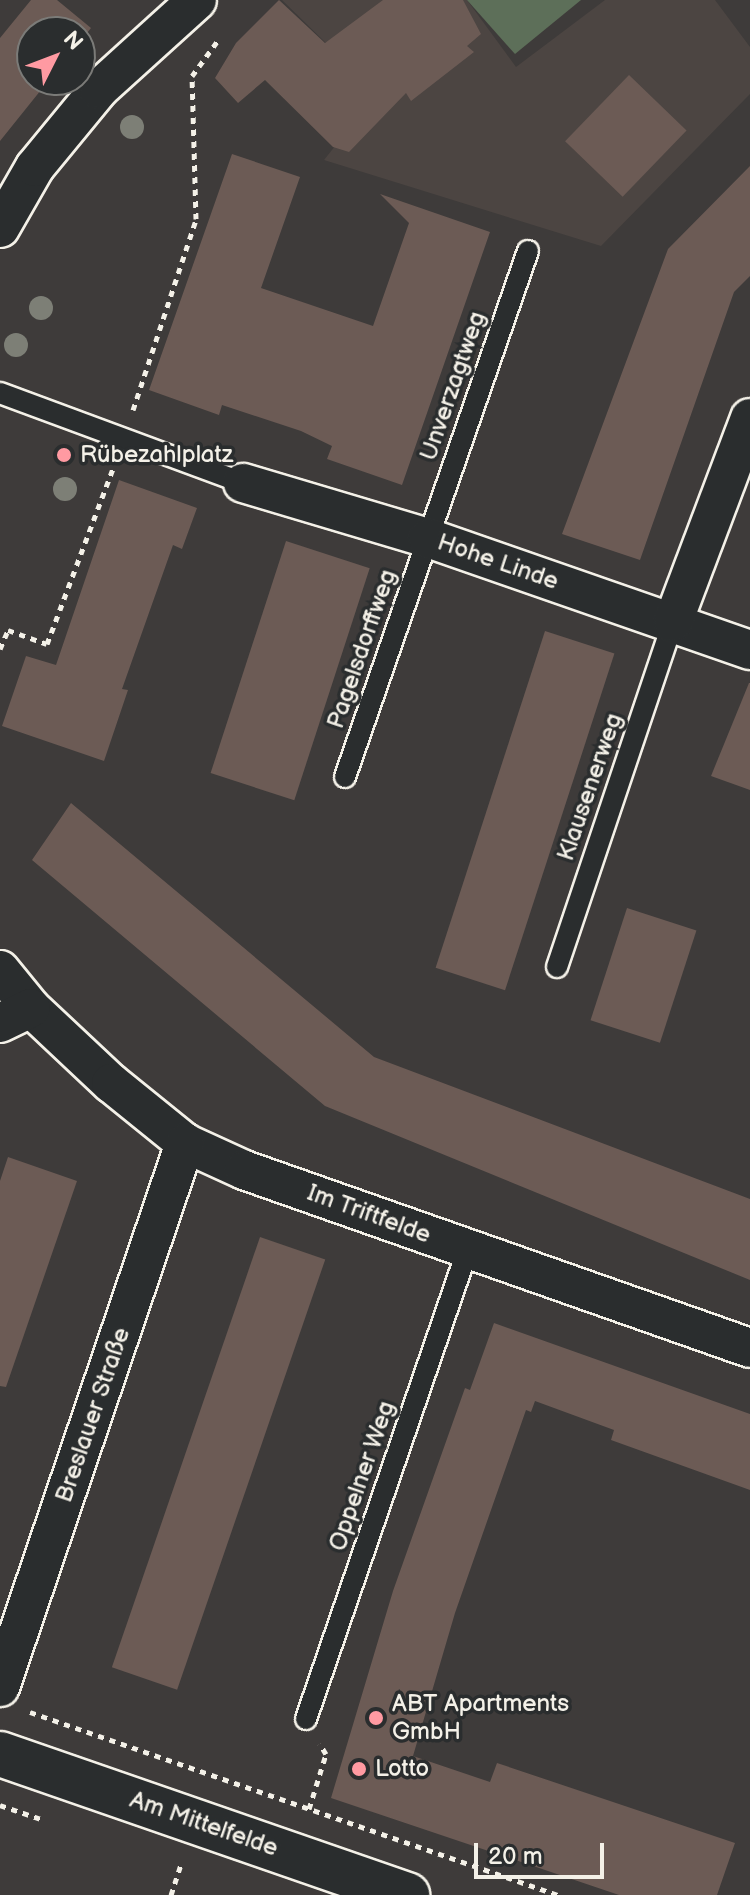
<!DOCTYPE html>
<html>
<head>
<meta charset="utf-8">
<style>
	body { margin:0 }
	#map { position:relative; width:750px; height:1895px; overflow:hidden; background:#3e3b3a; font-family:"Balsamiq Sans",sans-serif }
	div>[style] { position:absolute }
	.built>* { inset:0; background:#4c4542 }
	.green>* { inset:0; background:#5d6f59 }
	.building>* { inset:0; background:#6c5b55; transform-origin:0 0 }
	.path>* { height:5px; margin-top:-2.5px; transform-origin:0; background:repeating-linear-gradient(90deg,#f4f1e8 0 6px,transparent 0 12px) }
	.roads { filter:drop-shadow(2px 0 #f4f1e8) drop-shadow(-2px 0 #f4f1e8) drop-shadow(0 2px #f4f1e8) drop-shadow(0 -2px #f4f1e8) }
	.lane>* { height:20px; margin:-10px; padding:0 10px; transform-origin:10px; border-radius:10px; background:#2a2d2e }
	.street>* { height:38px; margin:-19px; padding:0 19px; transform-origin:19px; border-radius:19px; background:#2a2d2e }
	.secondary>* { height:44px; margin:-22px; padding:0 22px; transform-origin:22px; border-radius:22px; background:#2a2d2e }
	.trees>* { width:24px; height:24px; margin:-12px; border-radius:50%; background:#7d7f76 }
	.dots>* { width:22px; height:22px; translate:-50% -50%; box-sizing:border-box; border:4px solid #2a2d2e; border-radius:50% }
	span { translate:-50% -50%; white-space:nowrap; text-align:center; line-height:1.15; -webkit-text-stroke:7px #2a2d2e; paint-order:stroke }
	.street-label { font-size:24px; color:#f4f1e8 }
	.poi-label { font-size:24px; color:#f4f1e8 }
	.left { translate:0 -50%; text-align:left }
	.north { position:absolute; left:16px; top:16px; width:80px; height:80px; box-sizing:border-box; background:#2a2d2e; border:2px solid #7b7b78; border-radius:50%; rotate:48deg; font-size:22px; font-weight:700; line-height:32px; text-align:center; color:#f4f1e8 }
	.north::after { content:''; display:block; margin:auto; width:28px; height:36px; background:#ff9aa2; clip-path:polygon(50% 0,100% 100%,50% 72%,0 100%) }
	.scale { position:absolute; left:474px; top:1843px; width:130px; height:36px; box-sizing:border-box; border:4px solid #f4f1e8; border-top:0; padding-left:10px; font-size:24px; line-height:28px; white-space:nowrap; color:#f4f1e8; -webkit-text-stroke:6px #2a2d2e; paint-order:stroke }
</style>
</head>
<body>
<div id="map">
	<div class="built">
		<div style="clip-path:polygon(282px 0,467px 0,516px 67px,605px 0,715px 0,750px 47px,750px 94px,601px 246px,324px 160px,377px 93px)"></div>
	</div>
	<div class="green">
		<div style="clip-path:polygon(467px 0,581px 0,515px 54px)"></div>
	</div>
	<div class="building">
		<div style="clip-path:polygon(31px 0,57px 0,91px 28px,80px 42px,80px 32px,32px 32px,32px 80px,49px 80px,0 141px,0 38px)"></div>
		<div style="clip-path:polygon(279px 0,325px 43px,383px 0,463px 0,481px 34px,467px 46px,474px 52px,411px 101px,406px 93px,349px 152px,333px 147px,265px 80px,238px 103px,215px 78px,236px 43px)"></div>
		<div style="left:629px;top:75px;width:80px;height:92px;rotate:44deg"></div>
		<div style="clip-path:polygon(232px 154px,300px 177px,261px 288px,373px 326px,409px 223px,380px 194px,490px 232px,402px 485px,327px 459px,332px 446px,301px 431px,222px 405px,219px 415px,149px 390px)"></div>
		<div style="clip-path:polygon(750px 166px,750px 276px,734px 292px,640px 560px,562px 534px,668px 249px)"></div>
		<div style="clip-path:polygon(119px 480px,197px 508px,182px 549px,173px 545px,122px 689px,128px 690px,104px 761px,2px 726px,26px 656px,56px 665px)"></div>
		<div style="left:286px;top:541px;width:88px;height:244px;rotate:18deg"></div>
		<div style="left:545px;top:631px;width:73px;height:354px;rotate:18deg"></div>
		<div style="clip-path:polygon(749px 683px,750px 683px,750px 790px,711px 776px)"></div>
		<div style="clip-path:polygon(71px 803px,374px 1057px,750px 1199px,750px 1280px,325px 1106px,32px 860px)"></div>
		<div style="left:627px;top:908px;width:73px;height:118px;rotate:18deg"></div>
		<div style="clip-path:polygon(8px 1157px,77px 1181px,6px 1387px,0 1386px,0 1181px)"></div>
		<div style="left:260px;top:1237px;width:69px;height:455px;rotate:19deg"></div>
		<div style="clip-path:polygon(494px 1323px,750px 1414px,750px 1490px,611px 1440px,614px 1430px,535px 1401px,531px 1412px,526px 1410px,455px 1613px,413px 1756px,490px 1782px,497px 1763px,735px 1843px,717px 1895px,619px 1895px,331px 1798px,393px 1591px,465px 1388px,470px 1390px)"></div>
	</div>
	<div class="path">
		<div style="left:133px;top:410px;width:201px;rotate:-71.7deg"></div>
		<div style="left:196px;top:219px;width:143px;rotate:-91.6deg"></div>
		<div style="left:192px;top:76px;width:46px;rotate:-53.9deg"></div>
		<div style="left:0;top:649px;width:21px;rotate:-67deg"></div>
		<div style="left:8px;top:630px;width:41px;rotate:19.7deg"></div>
		<div style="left:47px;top:644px;width:188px;rotate:-69.4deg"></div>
		<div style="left:30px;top:1712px;width:559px;rotate:19.12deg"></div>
		<div style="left:0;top:1805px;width:46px;rotate:18.8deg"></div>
		<div style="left:309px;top:1809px;width:58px;rotate:-72.8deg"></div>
		<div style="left:326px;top:1754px;width:12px;rotate:-121deg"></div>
		<div style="left:171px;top:1895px;width:35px;rotate:-72deg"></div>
	</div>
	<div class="roads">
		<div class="lane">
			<div style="left:0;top:393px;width:259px;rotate:20.3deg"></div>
			<div style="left:345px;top:777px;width:557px;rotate:-70.82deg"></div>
			<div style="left:557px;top:967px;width:364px;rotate:-71.4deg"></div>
			<div style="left:306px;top:1719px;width:497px;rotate:-71deg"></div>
		</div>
		<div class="street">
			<div style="left:0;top:228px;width:70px;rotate:-60.2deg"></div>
			<div style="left:35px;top:167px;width:101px;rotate:-50.6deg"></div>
			<div style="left:99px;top:89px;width:132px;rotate:-42.2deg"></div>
			<div style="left:243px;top:483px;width:193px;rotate:16.6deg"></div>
			<div style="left:428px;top:538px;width:341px;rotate:19.2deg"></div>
			<div style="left:673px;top:622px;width:218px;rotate:-69.3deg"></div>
			<div style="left:0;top:970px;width:49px;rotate:50.8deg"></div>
			<div style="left:31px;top:1008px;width:110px;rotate:43.2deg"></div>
			<div style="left:111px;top:1083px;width:95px;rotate:39deg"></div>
			<div style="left:185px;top:1143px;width:65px;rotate:24.6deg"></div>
			<div style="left:244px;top:1170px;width:536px;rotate:19.38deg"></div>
			<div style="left:0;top:1023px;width:34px;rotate:-26deg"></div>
			<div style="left:0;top:1687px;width:575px;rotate:-71.22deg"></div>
		</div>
		<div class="secondary">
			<div style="left:0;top:1754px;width:431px;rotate:19.1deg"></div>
		</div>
	</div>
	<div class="trees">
		<div style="left:132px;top:127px"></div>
		<div style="left:41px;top:308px"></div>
		<div style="left:16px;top:345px"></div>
		<div style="left:65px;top:489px"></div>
	</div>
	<div class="dots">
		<div style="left:64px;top:455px;background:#ff9aa2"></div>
		<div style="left:376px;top:1718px;background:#ff9aa2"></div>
		<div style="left:359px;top:1769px;background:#ff9aa2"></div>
	</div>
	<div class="street-label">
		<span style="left:453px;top:386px;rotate:-71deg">Unverzagtweg</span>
		<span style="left:498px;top:562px;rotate:19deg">Hohe Linde</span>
		<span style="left:362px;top:649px;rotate:-71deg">Pagelsdorffweg</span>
		<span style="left:590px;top:787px;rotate:-71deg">Klausenerweg</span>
		<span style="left:369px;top:1214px;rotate:20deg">Im Triftfelde</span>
		<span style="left:93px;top:1415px;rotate:-71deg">Breslauer Straße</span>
		<span style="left:362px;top:1476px;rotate:-71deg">Oppelner Weg</span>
		<span style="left:204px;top:1824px;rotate:19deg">Am Mittelfelde</span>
	</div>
	<div class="poi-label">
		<span class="left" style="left:80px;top:455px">Rübezahlplatz</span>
		<span class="left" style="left:392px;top:1718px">ABT Apartments<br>GmbH</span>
		<span class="left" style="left:375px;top:1769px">Lotto</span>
	</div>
	<div class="north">N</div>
	<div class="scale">20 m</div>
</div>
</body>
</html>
